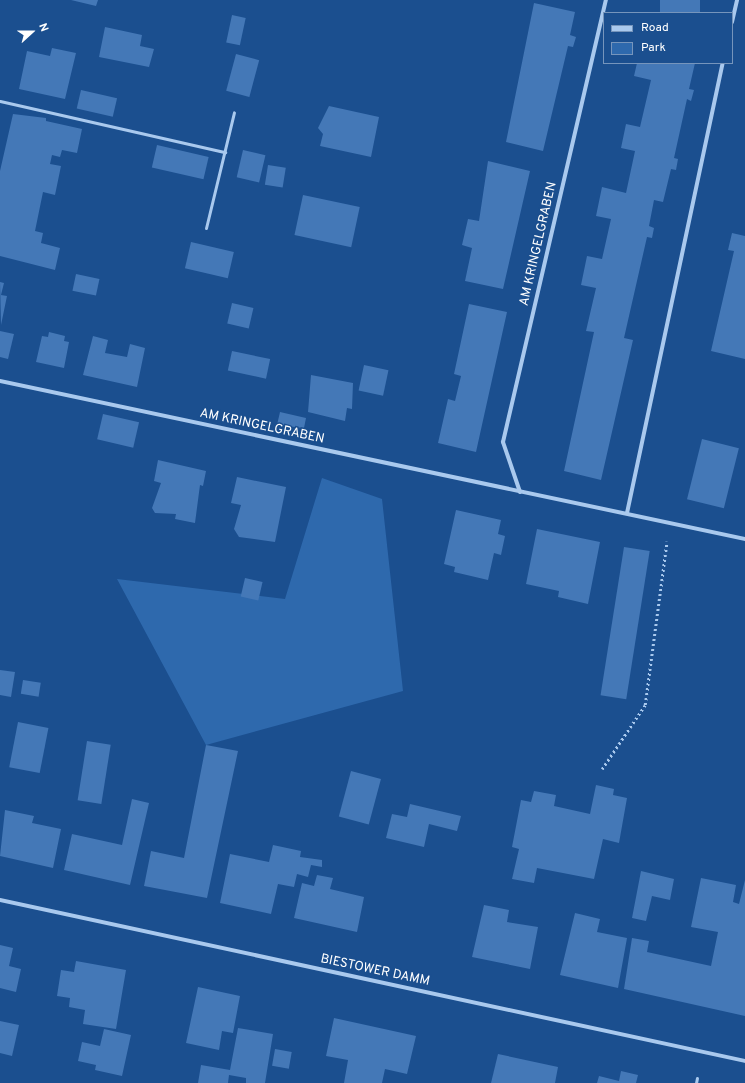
<!DOCTYPE html>
<html>
<head>
<meta charset="utf-8">
<style>
	body { margin:0 }
	#map { position:relative; width:745px; height:1083px; overflow:hidden; background:#1b4f8f; font-family:Overpass,sans-serif }
	div>[style] { position:absolute }
	.green>* { inset:0; background:#2e69ad }
	.building>* { inset:0; background:#4478b7; transform-origin:0 0 }
	.path>* { height:2.5px; margin-top:-1.25px; transform-origin:0; background:repeating-linear-gradient(90deg,#a9c9ee 0 2px,transparent 0 5px) }
	.service>* { height:3px; margin:-1.5px; padding:0 1.5px; transform-origin:1.5px; border-radius:1.5px; background:#a9c9ee }
	.minor>* { height:4px; margin:-2px; padding:0 2px; transform-origin:2px; border-radius:2px; background:#a9c9ee }
	span { translate:-50% -50%; white-space:nowrap; text-align:center; line-height:1.15; -webkit-text-stroke:3px #1b4f8f; paint-order:stroke }
	.street-label { font-size:13px; color:#fff }
	.legend { position:absolute; left:603px; top:12px; width:130px; height:52px; box-sizing:border-box; background:#1b4f8f; border:1px solid #7695bc; margin:0; padding:5px 7px; list-style:none; font-size:12px; color:#fff }
	.legend li { display:flex; align-items:center; gap:8px; height:20px }
	.legend b { width:20px; border:1px solid #7695bc }
	.north { position:absolute; left:12px; top:12px; width:40px; height:40px; -webkit-text-stroke:3px #1b4f8f; paint-order:stroke; rotate:69deg; font-size:11px; font-weight:700; line-height:16px; text-align:center; color:#fff }
	.north::after { content:''; display:block; margin:auto; width:14px; height:18px; background:#fff; clip-path:polygon(50% 0,100% 100%,50% 72%,0 100%) }
</style>
</head>
<body>
<div id="map">
	<div class="green">
		<div style="clip-path:polygon(322px 478px,382px 499px,403px 691px,206px 745px,117px 579px,285px 599px)"></div>
	</div>
	<div class="building">
		<div style="clip-path:polygon(71px 0,98px 0,96px 6px)"></div>
		<div style="left:660px;top:0;width:40px;height:13px"></div>
		<div style="clip-path:polygon(534px 3px,575px 12px,570px 35px,576px 37px,573px 47px,568px 46px,543px 151px,506px 142px)"></div>
		<div style="left:232px;top:15px;width:14px;height:28px;rotate:12deg"></div>
		<div style="clip-path:polygon(105px 27px,142px 35px,140px 46px,154px 49px,149px 67px,99px 57px)"></div>
		<div style="clip-path:polygon(52px 48px,76px 53px,65px 99px,19px 89px,27px 51px,50px 56px)"></div>
		<div style="left:236px;top:54px;width:24px;height:38px;rotate:15deg"></div>
		<div style="clip-path:polygon(637px 63px,695px 63px,689px 89px,694px 90px,691px 101px,687px 99px,674px 158px,678px 159px,676px 170px,671px 169px,663px 202px,654px 200px,649px 226px,654px 228px,652px 238px,647px 237px,624px 338px,633px 340px,601px 480px,564px 471px,594px 332px,586px 331px,596px 288px,581px 285px,587px 256px,602px 259px,611px 219px,596px 216px,602px 187px,626px 193px,635px 151px,621px 148px,626px 124px,640px 127px,651px 80px,634px 76px)"></div>
		<div style="left:81px;top:90px;width:37px;height:19px;rotate:13deg"></div>
		<div style="clip-path:polygon(329px 106px,379px 117px,371px 157px,320px 146px,323px 134px,318px 128px)"></div>
		<div style="clip-path:polygon(13px 114px,46px 118px,46px 121px,82px 129px,77px 153px,62px 150px,60px 157px,52px 155px,50px 164px,61px 166px,55px 195px,43px 192px,35px 231px,43px 233px,41px 243px,60px 248px,55px 270px,0 256px,0 171px)"></div>
		<div style="left:157px;top:145px;width:53px;height:23px;rotate:13deg"></div>
		<div style="left:243px;top:150px;width:23px;height:28px;rotate:13deg"></div>
		<div style="clip-path:polygon(488px 161px,530px 171px,503px 289px,465px 281px,472px 248px,462px 245px,468px 219px,479px 221px)"></div>
		<div style="left:268px;top:165px;width:18px;height:20px;rotate:9deg"></div>
		<div style="left:303px;top:195px;width:58px;height:41px;rotate:12deg"></div>
		<div style="clip-path:polygon(732px 233px,745px 236px,745px 359px,711px 351px,734px 251px,728px 250px)"></div>
		<div style="left:191px;top:242px;width:44px;height:27px;rotate:13deg"></div>
		<div style="left:76px;top:274px;width:24px;height:17px;rotate:12deg"></div>
		<div style="clip-path:polygon(0 282px,4px 283px,1px 295px,7px 296px,1px 325px)"></div>
		<div style="left:232px;top:303px;width:22px;height:21px;rotate:13deg"></div>
		<div style="clip-path:polygon(469px 304px,507px 312px,476px 452px,438px 443px,448px 399px,455px 401px,461px 376px,454px 374px)"></div>
		<div style="clip-path:polygon(0 331px,14px 334px,8px 359px,0 357px)"></div>
		<div style="clip-path:polygon(49px 332px,65px 336px,64px 341px,69px 342px,64px 368px,36px 362px,42px 336px,48px 337px)"></div>
		<div style="clip-path:polygon(93px 336px,108px 340px,105px 353px,127px 357px,130px 344px,145px 348px,137px 387px,83px 375px)"></div>
		<div style="left:232px;top:351px;width:39px;height:20px;rotate:12deg"></div>
		<div style="left:364px;top:365px;width:25px;height:26px;rotate:12deg"></div>
		<div style="clip-path:polygon(311px 375px,353px 383px,352px 409px,347px 408px,345px 421px,308px 412px)"></div>
		<div style="clip-path:polygon(280px 412px,306px 418px,304px 428px,277px 425px)"></div>
		<div style="left:103px;top:414px;width:37px;height:26px;rotate:13deg"></div>
		<div style="left:702px;top:439px;width:38px;height:62px;rotate:14deg"></div>
		<div style="clip-path:polygon(158px 460px,206px 471px,203px 486px,200px 485px,195px 523px,175px 519px,176px 514px,155px 513px,152px 508px,161px 483px,154px 481px)"></div>
		<div style="clip-path:polygon(237px 477px,286px 487px,275px 542px,239px 537px,234px 529px,241px 505px,231px 503px)"></div>
		<div style="clip-path:polygon(456px 510px,501px 520px,498px 534px,505px 536px,501px 555px,494px 553px,488px 580px,454px 572px,455px 567px,444px 564px)"></div>
		<div style="clip-path:polygon(537px 529px,600px 542px,588px 604px,558px 597px,559px 591px,526px 584px)"></div>
		<div style="left:624px;top:547px;width:26px;height:150px;rotate:9deg"></div>
		<div style="left:245px;top:578px;width:18px;height:19px;rotate:13deg"></div>
		<div style="clip-path:polygon(0 670px,15px 672px,11px 697px,0 695px)"></div>
		<div style="left:23px;top:680px;width:18px;height:14px;rotate:9deg"></div>
		<div style="left:18px;top:722px;width:31px;height:46px;rotate:11deg"></div>
		<div style="left:87px;top:741px;width:24px;height:60px;rotate:9deg"></div>
		<div style="clip-path:polygon(206px 745px,238px 751px,207px 898px,144px 886px,151px 851px,184px 858px)"></div>
		<div style="left:351px;top:771px;width:31px;height:47px;rotate:15deg"></div>
		<div style="clip-path:polygon(596px 785px,614px 789px,613px 795px,627px 798px,619px 843px,603px 839px,594px 879px,537px 868px,534px 883px,512px 879px,519px 849px,512px 847px,521px 800px,531px 802px,534px 791px,556px 795px,554px 806px,590px 814px)"></div>
		<div style="clip-path:polygon(132px 799px,149px 803px,130px 885px,64px 870px,72px 834px,122px 845px)"></div>
		<div style="clip-path:polygon(410px 804px,461px 816px,457px 831px,429px 824px,424px 847px,386px 838px,392px 814px,407px 817px)"></div>
		<div style="clip-path:polygon(5px 810px,34px 816px,32px 823px,61px 829px,53px 868px,0 856px)"></div>
		<div style="clip-path:polygon(273px 845px,301px 851px,300px 857px,322px 860px,322px 867px,311px 865px,308px 877px,297px 874px,294px 887px,278px 884px,271px 914px,220px 903px,230px 854px,269px 862px)"></div>
		<div style="clip-path:polygon(641px 871px,674px 879px,670px 900px,652px 896px,646px 921px,632px 918px)"></div>
		<div style="clip-path:polygon(317px 875px,333px 878px,330px 889px,364px 897px,357px 932px,294px 918px,302px 883px,314px 886px)"></div>
		<div style="clip-path:polygon(701px 878px,736px 885px,733px 902px,739px 904px,745px 880px,745px 1016px,624px 989px,632px 938px,649px 941px,647px 952px,711px 966px,718px 932px,691px 927px)"></div>
		<div style="clip-path:polygon(484px 905px,509px 910px,507px 922px,538px 927px,530px 969px,472px 957px)"></div>
		<div style="clip-path:polygon(575px 913px,600px 919px,597px 932px,627px 938px,618px 988px,560px 975px)"></div>
		<div style="clip-path:polygon(0 945px,13px 948px,9px 966px,21px 969px,16px 992px,0 988px)"></div>
		<div style="clip-path:polygon(76px 961px,126px 970px,116px 1029px,83px 1024px,85px 1010px,69px 1007px,70px 998px,57px 996px,61px 970px,74px 972px)"></div>
		<div style="clip-path:polygon(198px 987px,240px 996px,233px 1033px,222px 1031px,219px 1050px,186px 1043px)"></div>
		<div style="clip-path:polygon(334px 1018px,416px 1036px,407px 1074px,385px 1069px,382px 1083px,344px 1083px,348px 1060px,326px 1056px)"></div>
		<div style="clip-path:polygon(0 1021px,19px 1025px,12px 1056px,0 1053px)"></div>
		<div style="clip-path:polygon(238px 1028px,273px 1034px,265px 1083px,246px 1083px,246px 1078px,229px 1075px,228px 1083px,198px 1083px,201px 1065px,230px 1070px)"></div>
		<div style="clip-path:polygon(104px 1029px,131px 1035px,122px 1076px,95px 1070px,96px 1065px,78px 1061px,82px 1042px,100px 1046px)"></div>
		<div style="left:275px;top:1049px;width:17px;height:17px;rotate:10deg"></div>
		<div style="clip-path:polygon(498px 1054px,558px 1067px,555px 1083px,491px 1083px)"></div>
		<div style="clip-path:polygon(621px 1071px,638px 1075px,636px 1083px,597px 1083px,599px 1076px,619px 1081px)"></div>
	</div>
	<div class="path">
		<div style="left:602px;top:769px;width:77px;rotate:-56.1deg"></div>
		<div style="left:645px;top:705px;width:165px;rotate:-82.4deg"></div>
	</div>
	<div class="service">
		<div style="left:0;top:101px;width:231px;rotate:12.8deg"></div>
		<div style="left:206px;top:228px;width:119px;rotate:-76.4deg"></div>
		<div style="left:696px;top:1083px;width:5px;rotate:-79deg"></div>
	</div>
	<div class="minor">
		<div style="left:732px;top:22px;width:23px;rotate:-77deg"></div>
		<div style="left:0;top:381px;width:762px;rotate:11.97deg"></div>
		<div style="left:520px;top:492px;width:53px;rotate:-108.8deg"></div>
		<div style="left:503px;top:442px;width:454px;rotate:-76.9deg"></div>
		<div style="left:627px;top:513px;width:460px;rotate:-78deg"></div>
		<div style="left:0;top:900px;width:762px;rotate:12.19deg"></div>
	</div>
	<div class="street-label">
		<span style="left:539px;top:244px;rotate:-77deg">AM KRINGELGRABEN</span>
		<span style="left:262px;top:427px;rotate:12deg">AM KRINGELGRABEN</span>
		<span style="left:375px;top:971px;rotate:12deg">BIESTOWER DAMM</span>
	</div>
	<ul class="legend">
	<li><b style="height:5px;background:#a9c9ee"></b>Road</li>
	<li><b style="height:11px;background:#2e69ad"></b>Park</li>
	</ul>
	<div class="north">N</div>
</div>
</body>
</html>
